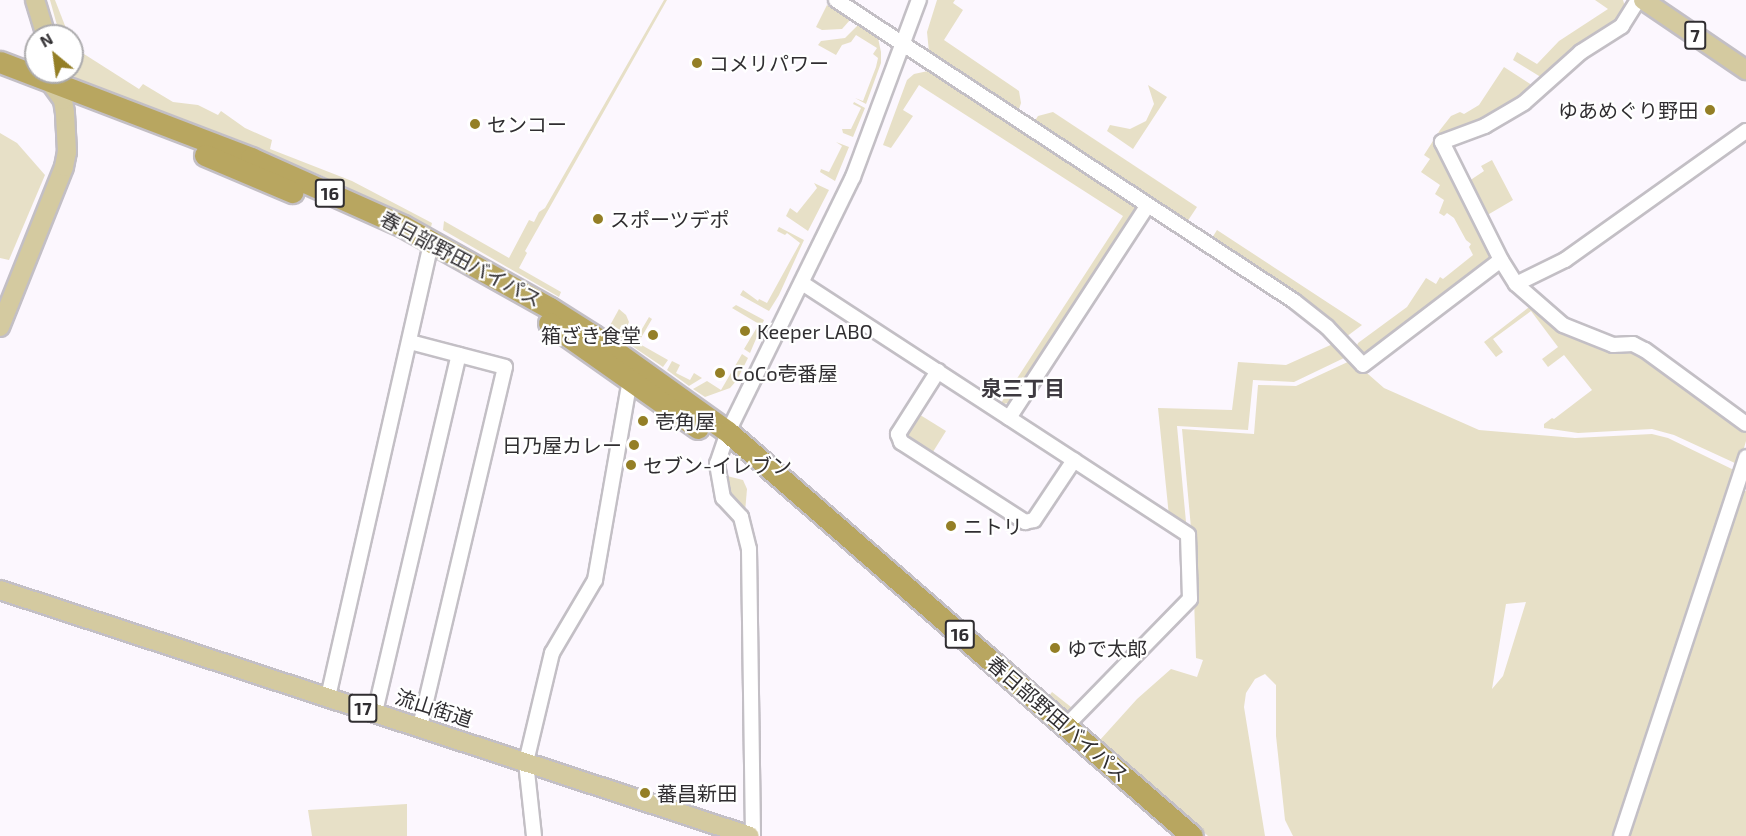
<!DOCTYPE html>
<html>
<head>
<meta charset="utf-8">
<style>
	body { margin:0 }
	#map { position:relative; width:1746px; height:836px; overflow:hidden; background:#fcf7fe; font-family:"Exo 2","Noto Sans JP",sans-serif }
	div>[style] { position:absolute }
	.green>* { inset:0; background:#e7e0c7 }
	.roads { filter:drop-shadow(2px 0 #c3bfc5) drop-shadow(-2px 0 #c3bfc5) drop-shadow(0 2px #c3bfc5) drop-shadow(0 -2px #c3bfc5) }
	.minor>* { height:14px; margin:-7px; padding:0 7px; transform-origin:7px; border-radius:7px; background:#fff }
	.major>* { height:18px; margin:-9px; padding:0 9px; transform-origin:9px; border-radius:9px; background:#d4caa0 }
	.highway>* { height:21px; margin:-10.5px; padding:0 10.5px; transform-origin:10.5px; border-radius:10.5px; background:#b8a660 }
	.dots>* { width:16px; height:16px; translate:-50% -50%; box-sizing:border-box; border:3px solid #fff; border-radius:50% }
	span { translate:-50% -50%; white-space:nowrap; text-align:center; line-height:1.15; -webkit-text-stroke:4.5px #fff; paint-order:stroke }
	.shield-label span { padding:2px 4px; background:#fff; border:2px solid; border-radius:4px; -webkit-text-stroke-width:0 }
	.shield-label { font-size:18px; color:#302e31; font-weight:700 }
	.poi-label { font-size:20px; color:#302e31 }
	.left { translate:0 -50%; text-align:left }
	.right { translate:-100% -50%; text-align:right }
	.street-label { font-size:20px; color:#302e31 }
	.neighbourhood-label { font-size:21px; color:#3e3a40; font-weight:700 }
	.north { position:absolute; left:24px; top:24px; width:60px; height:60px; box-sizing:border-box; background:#fff; border:2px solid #acabad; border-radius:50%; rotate:331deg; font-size:16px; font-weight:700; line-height:24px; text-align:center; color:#302e31 }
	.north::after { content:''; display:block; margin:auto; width:21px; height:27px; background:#947f26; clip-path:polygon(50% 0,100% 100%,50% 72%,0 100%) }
</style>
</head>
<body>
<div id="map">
	<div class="green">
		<div style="clip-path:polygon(50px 0,55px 0,69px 36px,60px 36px)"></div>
		<div style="clip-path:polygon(664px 0,667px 0,525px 251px,527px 253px,519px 268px,561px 292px,559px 297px,443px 230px,444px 221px,509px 258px,529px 220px,534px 222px,539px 212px,545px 208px)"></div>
		<div style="clip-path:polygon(937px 0,955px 0,953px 3px,963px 10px,944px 40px,1019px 91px,1021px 103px,1018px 112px,929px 52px,927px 32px)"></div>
		<div style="clip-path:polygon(1595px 0,1623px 0,1626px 10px,1618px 22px,1544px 79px,1513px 60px,1517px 52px,1537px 64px,1559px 41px,1608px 9px)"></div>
		<div style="clip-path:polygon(827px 5px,850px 20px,842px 29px,822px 30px,816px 27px)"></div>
		<div style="clip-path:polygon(858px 25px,878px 38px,881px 52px,881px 63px,866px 104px,855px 98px,863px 101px,876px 67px,878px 58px,873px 54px,877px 48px,856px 35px,851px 42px,842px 45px,836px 55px,818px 45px,821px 41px,845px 38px)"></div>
		<div style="clip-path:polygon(72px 53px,84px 54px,139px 89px,143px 84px,173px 102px,198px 105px,218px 115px,221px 111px,245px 128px,272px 140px,270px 149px,352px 181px,432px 223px,431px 227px,318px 174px,77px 79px,70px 72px)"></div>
		<div style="clip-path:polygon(1504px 67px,1535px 87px,1521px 100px,1480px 123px,1435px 139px,1492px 255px,1490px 262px,1367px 356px,1363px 356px,1356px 348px,1358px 343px,1407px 307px,1426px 278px,1436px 284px,1440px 277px,1443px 279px,1473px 255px,1469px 247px,1471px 244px,1466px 240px,1454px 218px,1447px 213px,1444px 216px,1439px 213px,1444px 200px,1435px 194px,1440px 185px,1421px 172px,1430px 159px,1424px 155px,1440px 130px,1451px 116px,1460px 112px,1464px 114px,1479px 105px)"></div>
		<div style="clip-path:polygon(928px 71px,1133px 201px,1136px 213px,1014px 401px,1004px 404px,1001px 403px,1123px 216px,919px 85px,903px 110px,913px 116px,891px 148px,883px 145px,907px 80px,914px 74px)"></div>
		<div style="clip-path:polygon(1148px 85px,1167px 97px,1133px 149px,1107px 131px,1110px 125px,1130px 129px,1146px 121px,1154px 104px)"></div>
		<div style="clip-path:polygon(854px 102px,865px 108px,853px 137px,843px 133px,842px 129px,851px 129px,861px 108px,853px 104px)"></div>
		<div style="clip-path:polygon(1053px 112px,1197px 207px,1187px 222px,1034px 122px,1038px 116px)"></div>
		<div style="clip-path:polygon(0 133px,17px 143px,45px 175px,9px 260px,0 258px)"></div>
		<div style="clip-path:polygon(836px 142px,849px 147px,835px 181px,820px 172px,821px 169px,829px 172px,842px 146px)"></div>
		<div style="clip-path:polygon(1492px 160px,1513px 200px,1484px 217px,1469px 181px,1484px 171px,1481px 166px)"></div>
		<div style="clip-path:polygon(814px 183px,829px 190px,808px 231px,786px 216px,790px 208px,797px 213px,817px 188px)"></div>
		<div style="clip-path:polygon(779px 227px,804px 240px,779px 295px,769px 311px,740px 295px,743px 290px,758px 301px,759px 299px,767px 303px,800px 243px,787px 233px,785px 235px,777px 231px)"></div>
		<div style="clip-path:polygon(1217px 230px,1362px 325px,1346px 337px,1307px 302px,1212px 238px)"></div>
		<div style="clip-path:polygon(1533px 304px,1562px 327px,1630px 348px,1746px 427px,1746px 441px,1740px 462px,1737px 464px,1674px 435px,1652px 429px,1578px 433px,1544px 428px,1544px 424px,1552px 418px,1554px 419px,1592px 390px,1564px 355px,1548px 367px,1542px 359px,1558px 347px,1531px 311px,1493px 339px,1503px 352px,1496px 357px,1484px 342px)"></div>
		<div style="clip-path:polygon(736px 305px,764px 320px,750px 353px,744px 349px,759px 324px,732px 308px)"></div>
		<div style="clip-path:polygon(619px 309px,626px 315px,629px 322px,622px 338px,608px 329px)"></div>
		<div style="clip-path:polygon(649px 317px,652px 319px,638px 343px,668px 360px,663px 367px,632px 346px)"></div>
		<div style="clip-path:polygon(1335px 343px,1344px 352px,1344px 358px,1294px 382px,1253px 380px,1248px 430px,1177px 426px,1186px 522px,1181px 523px,1169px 516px,1158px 408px,1232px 410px,1238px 362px,1286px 365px)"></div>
		<div style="clip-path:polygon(742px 354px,748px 358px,737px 380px,730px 388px,705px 397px,693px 389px,707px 381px,721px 390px)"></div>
		<div style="clip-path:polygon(evenodd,1352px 360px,1384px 388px,1479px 430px,1575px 438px,1652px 434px,1668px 438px,1736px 471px,1740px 491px,1746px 491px,1746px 836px,1293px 836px,1285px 820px,1276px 736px,1276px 685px,1265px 674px,1255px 679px,1246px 693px,1244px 707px,1265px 836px,1208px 836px,1100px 740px,1137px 699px,1171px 669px,1197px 677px,1203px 660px,1196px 658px,1192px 539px,1182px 429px,1254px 434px,1258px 385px,1296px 386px,1352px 360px,1526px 602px,1503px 676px,1492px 689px,1506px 604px,1526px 602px)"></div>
		<div style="clip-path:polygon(672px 361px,680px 365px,676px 373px,690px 380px,694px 373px,702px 378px,689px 386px,667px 370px)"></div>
		<div style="clip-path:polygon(917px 413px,946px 431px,931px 455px,905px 439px,904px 433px)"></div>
		<div style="clip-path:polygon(727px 476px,743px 480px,747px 489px,745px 512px,730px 495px)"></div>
		<div style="clip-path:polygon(1052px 692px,1071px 707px,1077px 708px,1074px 711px,1065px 711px,1049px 696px)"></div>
		<div style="clip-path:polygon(407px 804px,407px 836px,312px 836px,308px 810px)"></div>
	</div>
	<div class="roads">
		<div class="minor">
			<div style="left:836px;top:0;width:548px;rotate:33.31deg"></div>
			<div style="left:1294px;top:301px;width:42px;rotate:38.2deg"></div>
			<div style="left:1327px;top:327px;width:52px;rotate:46.5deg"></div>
			<div style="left:1363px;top:365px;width:173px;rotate:-37.3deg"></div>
			<div style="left:1638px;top:0;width:31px;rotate:122deg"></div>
			<div style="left:1622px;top:26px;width:49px;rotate:147.6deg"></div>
			<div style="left:1581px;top:52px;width:76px;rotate:138.2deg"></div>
			<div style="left:1524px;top:103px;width:45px;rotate:149.5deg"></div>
			<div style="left:1485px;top:126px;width:46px;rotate:159.6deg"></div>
			<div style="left:1442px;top:142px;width:132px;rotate:63.4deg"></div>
			<div style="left:1501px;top:260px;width:28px;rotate:58deg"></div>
			<div style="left:1516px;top:284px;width:62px;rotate:41.1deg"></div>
			<div style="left:1563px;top:325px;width:54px;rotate:21.8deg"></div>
			<div style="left:1613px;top:345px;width:20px;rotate:-3deg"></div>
			<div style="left:1633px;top:344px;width:13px;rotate:27deg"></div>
			<div style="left:1645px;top:350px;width:125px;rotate:36.2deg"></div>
			<div style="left:802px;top:283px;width:461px;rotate:33.1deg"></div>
			<div style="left:1188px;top:535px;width:64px;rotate:88.2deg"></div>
			<div style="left:1190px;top:599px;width:177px;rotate:134.3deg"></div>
			<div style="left:1516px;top:284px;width:55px;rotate:-26.1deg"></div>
			<div style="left:1565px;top:260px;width:222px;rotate:-35.5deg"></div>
			<div style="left:410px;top:342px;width:98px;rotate:14.7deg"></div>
			<div style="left:505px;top:367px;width:370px;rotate:103.3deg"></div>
			<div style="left:938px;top:371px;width:75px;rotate:122.4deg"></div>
			<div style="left:898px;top:434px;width:9px;rotate:69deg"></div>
			<div style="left:901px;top:442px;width:148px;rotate:32.8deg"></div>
			<div style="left:1025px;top:522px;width:9px;rotate:-13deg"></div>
			<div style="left:1034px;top:520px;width:72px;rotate:-56.3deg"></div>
			<div style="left:1009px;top:418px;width:254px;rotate:-56.9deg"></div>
			<div style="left:328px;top:697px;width:454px;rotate:-77.2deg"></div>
			<div style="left:375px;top:712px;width:367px;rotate:-76.8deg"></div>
			<div style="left:534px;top:836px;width:74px;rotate:-96.2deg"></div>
			<div style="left:526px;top:762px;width:112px;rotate:-76.6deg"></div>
			<div style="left:552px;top:653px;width:85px;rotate:-59.5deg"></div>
			<div style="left:595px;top:580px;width:204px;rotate:-80.1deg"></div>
			<div style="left:753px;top:836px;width:287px;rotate:-90.8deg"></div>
			<div style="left:749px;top:549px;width:33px;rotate:-104deg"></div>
			<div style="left:741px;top:517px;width:26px;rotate:-133deg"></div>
			<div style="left:723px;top:498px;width:35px;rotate:-100deg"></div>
			<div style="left:717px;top:464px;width:34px;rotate:-71deg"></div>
			<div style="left:728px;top:432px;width:284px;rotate:-63.9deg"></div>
			<div style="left:853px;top:177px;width:189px;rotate:-69.6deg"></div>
			<div style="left:1621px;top:836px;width:399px;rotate:-71.7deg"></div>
		</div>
		<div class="major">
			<div style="left:35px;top:0;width:38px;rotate:73deg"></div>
			<div style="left:1643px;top:0;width:125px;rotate:34.2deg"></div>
			<div style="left:0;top:327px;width:172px;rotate:-68.2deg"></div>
			<div style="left:64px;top:167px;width:15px;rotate:-79deg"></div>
			<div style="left:67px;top:152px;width:39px;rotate:-93deg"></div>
			<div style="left:65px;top:113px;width:13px;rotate:-99deg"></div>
			<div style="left:63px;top:100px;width:22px;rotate:-126deg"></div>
			<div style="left:50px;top:82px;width:6px;rotate:-90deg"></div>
			<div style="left:0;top:590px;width:789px;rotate:18.16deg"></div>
		</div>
		<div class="highway">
			<div style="left:0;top:62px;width:269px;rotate:20.9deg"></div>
			<div style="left:251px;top:158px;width:167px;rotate:24.1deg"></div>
			<div style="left:403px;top:226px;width:168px;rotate:29.2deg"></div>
			<div style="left:550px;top:308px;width:52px;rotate:32.5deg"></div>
			<div style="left:594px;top:336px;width:165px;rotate:35.6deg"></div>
			<div style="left:728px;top:432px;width:615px;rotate:41.05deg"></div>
			<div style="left:205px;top:155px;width:95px;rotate:23deg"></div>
			<div style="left:549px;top:323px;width:182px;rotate:35.2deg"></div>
		</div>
	</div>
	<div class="dots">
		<div style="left:697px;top:63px;background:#947f26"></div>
		<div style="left:1710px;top:110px;background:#947f26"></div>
		<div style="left:475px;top:124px;background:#947f26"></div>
		<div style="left:598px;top:219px;background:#947f26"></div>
		<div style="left:745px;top:331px;background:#947f26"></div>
		<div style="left:653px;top:335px;background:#947f26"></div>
		<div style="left:720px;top:373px;background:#947f26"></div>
		<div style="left:643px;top:421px;background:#947f26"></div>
		<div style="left:634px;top:445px;background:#947f26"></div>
		<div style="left:631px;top:465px;background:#947f26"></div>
		<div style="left:951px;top:526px;background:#947f26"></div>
		<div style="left:1055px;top:648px;background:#947f26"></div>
		<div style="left:645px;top:793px;background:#947f26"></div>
	</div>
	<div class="shield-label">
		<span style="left:1695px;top:35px">7</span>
		<span style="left:330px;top:193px">16</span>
		<span style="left:960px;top:634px">16</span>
		<span style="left:363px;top:708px">17</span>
	</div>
	<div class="poi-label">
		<span class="left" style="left:709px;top:63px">コメリパワー</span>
		<span class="right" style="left:1698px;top:110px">ゆあめぐり野田</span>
		<span class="left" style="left:487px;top:124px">センコー</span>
		<span class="left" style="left:610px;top:219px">スポーツデポ</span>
		<span class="left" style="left:757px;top:331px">Keeper LABO</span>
		<span class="right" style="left:641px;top:335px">箱ざき食堂</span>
		<span class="left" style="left:732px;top:373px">CoCo壱番屋</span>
		<span class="left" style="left:655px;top:421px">壱角屋</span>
		<span class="right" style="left:622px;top:445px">日乃屋カレー</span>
		<span class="left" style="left:643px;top:465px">セブン-イレブン</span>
		<span class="left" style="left:963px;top:526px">ニトリ</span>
		<span class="left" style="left:1067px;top:648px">ゆで太郎</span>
		<span class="left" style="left:657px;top:793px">蕃昌新田</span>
	</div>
	<div class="street-label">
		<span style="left:461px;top:259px;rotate:28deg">春日部野田バイパス</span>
		<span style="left:434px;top:708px;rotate:18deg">流山街道</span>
		<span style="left:1058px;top:719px;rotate:41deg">春日部野田バイパス</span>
	</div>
	<div class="neighbourhood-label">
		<span style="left:1023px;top:388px">泉三丁目</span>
	</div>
	<div class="north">N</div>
</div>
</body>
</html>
